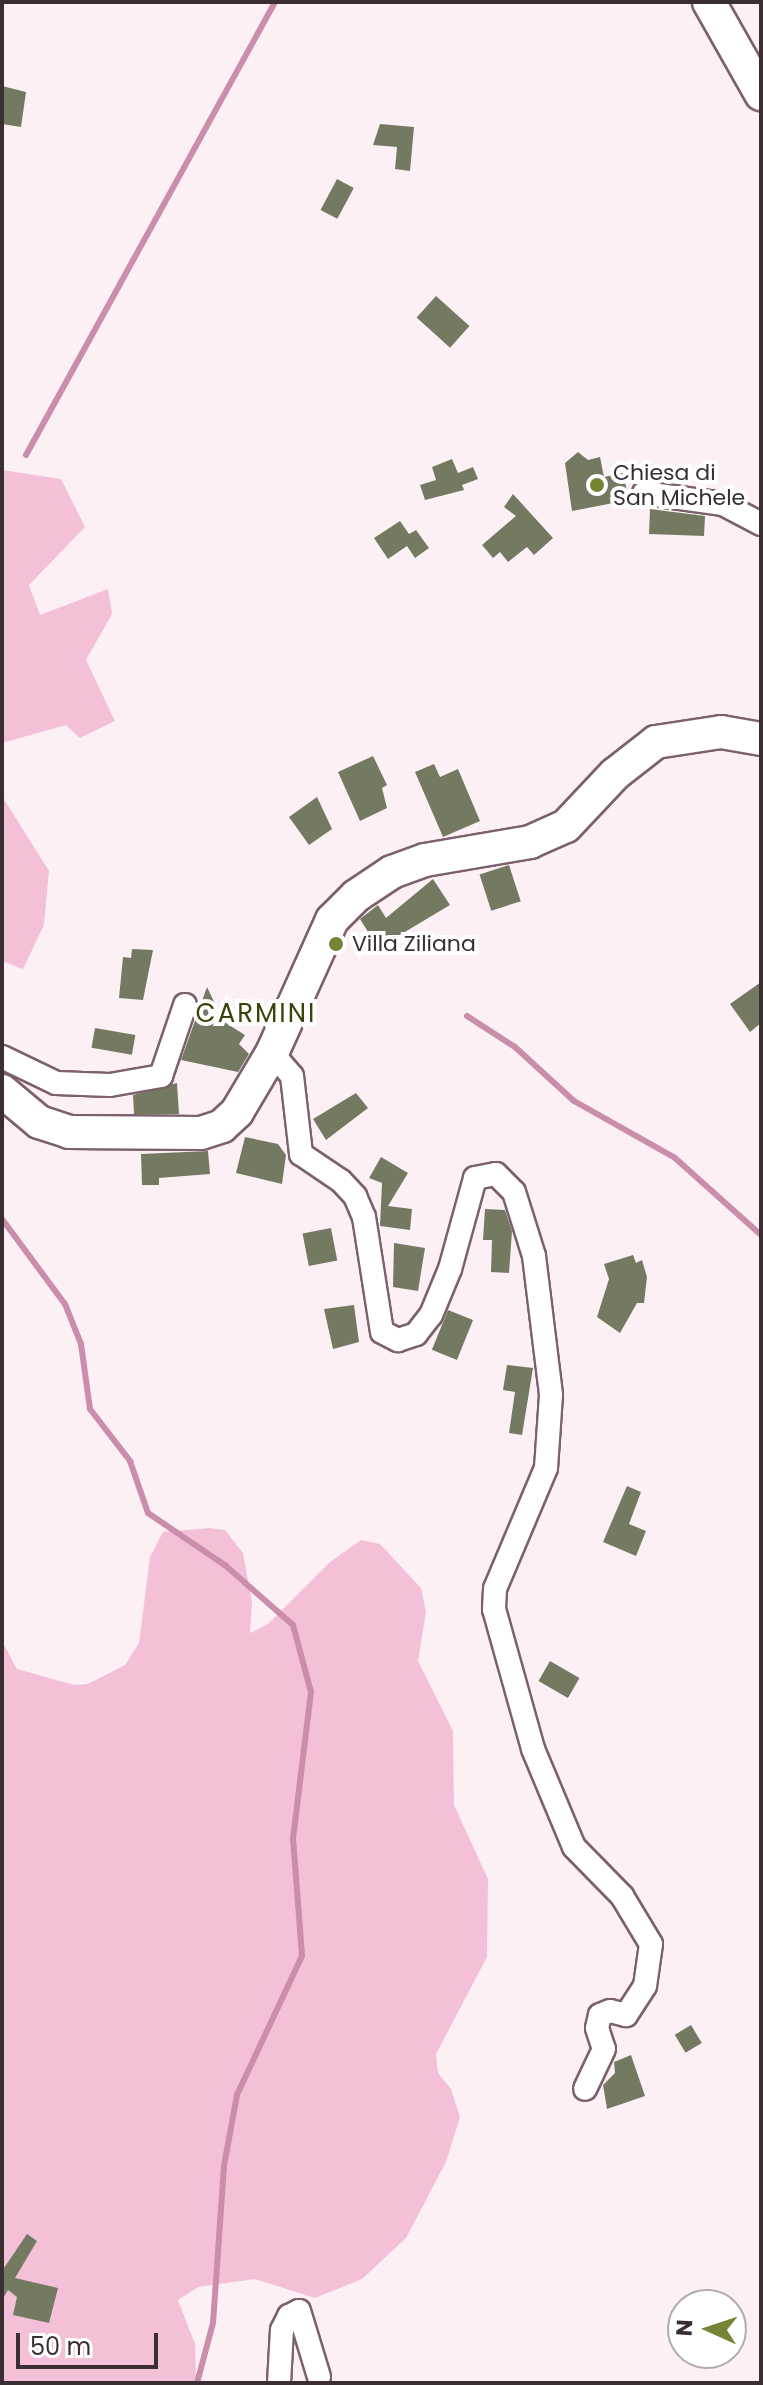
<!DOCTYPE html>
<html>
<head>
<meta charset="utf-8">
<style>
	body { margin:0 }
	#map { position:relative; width:763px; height:2385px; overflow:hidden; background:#fdf0f5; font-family:Poppins,sans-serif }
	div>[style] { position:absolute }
	.green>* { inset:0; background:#f3c0d7 }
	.stream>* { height:6px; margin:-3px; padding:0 3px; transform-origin:3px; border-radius:3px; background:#ca8daa }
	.building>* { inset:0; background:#737a61; transform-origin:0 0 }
	.roads { filter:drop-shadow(2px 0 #7c616d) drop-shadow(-2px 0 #7c616d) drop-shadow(0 2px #7c616d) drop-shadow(0 -2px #7c616d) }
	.street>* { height:22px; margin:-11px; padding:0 11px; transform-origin:11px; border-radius:11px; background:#fff }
	.secondary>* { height:32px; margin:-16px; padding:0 16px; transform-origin:16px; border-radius:16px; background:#fff }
	.dots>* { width:22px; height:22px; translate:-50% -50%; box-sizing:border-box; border:4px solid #fff; border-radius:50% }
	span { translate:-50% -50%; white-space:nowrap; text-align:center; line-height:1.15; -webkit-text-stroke:8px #fff; paint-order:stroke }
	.poi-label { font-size:22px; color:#3a2e33 }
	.left { translate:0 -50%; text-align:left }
	.quarter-label { font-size:26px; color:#384409; letter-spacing:2px }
	.frame { position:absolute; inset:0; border:4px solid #3a2e33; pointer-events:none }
	.north { position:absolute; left:667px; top:2289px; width:80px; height:80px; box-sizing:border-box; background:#fff; border:2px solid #b0abad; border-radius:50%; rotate:273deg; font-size:22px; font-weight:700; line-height:32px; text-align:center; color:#3a2e33 }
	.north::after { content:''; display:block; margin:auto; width:28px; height:36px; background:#748636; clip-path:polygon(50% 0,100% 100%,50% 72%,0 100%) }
	.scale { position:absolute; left:16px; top:2333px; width:142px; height:36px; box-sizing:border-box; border:4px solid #3a2e33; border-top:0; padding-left:10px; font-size:24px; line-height:28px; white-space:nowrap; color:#3a2e33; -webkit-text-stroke:6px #fff; paint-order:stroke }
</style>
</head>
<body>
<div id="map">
	<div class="green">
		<div style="clip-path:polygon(2px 470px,61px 479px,85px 527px,29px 585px,40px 615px,108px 589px,112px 614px,86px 660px,115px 721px,80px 738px,66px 725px,2px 743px)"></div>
		<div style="clip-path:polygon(2px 796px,49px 871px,44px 925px,23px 969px,2px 961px)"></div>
		<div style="clip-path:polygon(210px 1528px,225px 1530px,243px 1553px,252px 1602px,250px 1633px,268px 1624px,330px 1562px,361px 1540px,380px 1544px,421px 1588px,426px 1612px,418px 1661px,453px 1731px,454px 1805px,488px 1879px,487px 1957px,436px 2054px,438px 2073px,451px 2089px,460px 2117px,446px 2162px,406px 2238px,362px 2279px,315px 2298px,255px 2279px,198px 2287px,178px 2300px,195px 2344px,196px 2383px,2px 2383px,2px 1641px,17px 1669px,74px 1685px,88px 1684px,125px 1665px,139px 1643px,150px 1557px,163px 1532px)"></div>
	</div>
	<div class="stream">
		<div style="left:26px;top:455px;width:517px;rotate:-61.2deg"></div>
		<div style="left:467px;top:1016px;width:57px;rotate:32.9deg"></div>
		<div style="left:515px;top:1047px;width:80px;rotate:42.5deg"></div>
		<div style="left:574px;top:1101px;width:116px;rotate:29.4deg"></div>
		<div style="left:675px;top:1158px;width:115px;rotate:41.8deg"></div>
		<div style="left:2px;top:1219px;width:106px;rotate:53.5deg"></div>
		<div style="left:65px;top:1304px;width:43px;rotate:68.2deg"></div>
		<div style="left:81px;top:1344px;width:66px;rotate:82.1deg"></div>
		<div style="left:90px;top:1409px;width:66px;rotate:52.4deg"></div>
		<div style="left:130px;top:1461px;width:55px;rotate:70.9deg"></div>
		<div style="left:148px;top:1513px;width:94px;rotate:34.2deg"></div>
		<div style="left:226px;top:1566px;width:89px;rotate:41.4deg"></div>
		<div style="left:293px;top:1625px;width:69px;rotate:75deg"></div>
		<div style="left:311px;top:1692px;width:147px;rotate:97deg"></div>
		<div style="left:293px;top:1838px;width:118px;rotate:85.6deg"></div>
		<div style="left:302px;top:1956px;width:153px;rotate:115.1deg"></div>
		<div style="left:237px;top:2095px;width:72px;rotate:100.4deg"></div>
		<div style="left:224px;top:2166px;width:157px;rotate:94deg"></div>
		<div style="left:213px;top:2323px;width:62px;rotate:104.9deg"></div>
	</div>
	<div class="building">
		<div style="clip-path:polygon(2px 86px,26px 92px,21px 127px,2px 124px)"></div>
		<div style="clip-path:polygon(380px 124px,414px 127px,410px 171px,395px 169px,397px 147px,373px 145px)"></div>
		<div style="left:337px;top:179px;width:19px;height:35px;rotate:28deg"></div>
		<div style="left:436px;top:296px;width:45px;height:29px;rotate:42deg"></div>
		<div style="clip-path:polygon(578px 452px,588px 460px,600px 457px,604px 477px,623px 473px,629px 500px,572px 511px,565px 463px)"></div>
		<div style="clip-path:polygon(452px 459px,458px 473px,473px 467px,478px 479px,462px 485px,464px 490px,425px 500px,420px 485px,436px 480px,432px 467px)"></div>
		<div style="clip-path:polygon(513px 494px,553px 538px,534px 555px,527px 547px,508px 562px,500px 552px,493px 558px,482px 545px,516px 516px,504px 507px)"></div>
		<div style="clip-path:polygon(650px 509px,705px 516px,704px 536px,649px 534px)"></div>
		<div style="clip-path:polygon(400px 521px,409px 534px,416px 530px,429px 548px,415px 558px,407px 546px,388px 559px,374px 538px)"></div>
		<div style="clip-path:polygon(373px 756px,387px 785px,382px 788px,387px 808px,360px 821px,338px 772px)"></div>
		<div style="clip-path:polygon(434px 764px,440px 777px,458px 769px,480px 821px,443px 837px,415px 772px)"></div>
		<div style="clip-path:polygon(317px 797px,332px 829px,309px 845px,289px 817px)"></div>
		<div style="left:509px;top:865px;width:38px;height:31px;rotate:72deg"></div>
		<div style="clip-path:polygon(433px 879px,450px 905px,378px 948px,360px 919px,378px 905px,386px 918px)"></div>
		<div style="clip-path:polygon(132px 949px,153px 950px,143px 1000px,119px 998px,123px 957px,131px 958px)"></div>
		<div style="clip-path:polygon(761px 982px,761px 1023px,750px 1032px,730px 1004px)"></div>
		<div style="clip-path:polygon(207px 987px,217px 1008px,213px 1015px,245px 1035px,239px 1044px,249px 1054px,238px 1072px,181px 1060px)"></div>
		<div style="left:95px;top:1028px;width:41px;height:20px;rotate:10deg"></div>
		<div style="clip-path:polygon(177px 1083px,179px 1114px,134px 1114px,133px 1095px)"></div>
		<div style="clip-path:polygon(356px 1093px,368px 1108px,326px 1140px,313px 1119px)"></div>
		<div style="clip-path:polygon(245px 1137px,278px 1144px,286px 1155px,282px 1184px,236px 1173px)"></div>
		<div style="clip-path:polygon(208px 1151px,210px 1174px,159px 1178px,159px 1185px,142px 1185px,141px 1154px)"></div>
		<div style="clip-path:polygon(381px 1157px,408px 1173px,388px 1206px,412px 1209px,410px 1230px,380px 1226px,382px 1183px,369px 1178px)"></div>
		<div style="clip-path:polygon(485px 1209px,505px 1210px,512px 1231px,509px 1273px,491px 1272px,492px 1240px,483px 1240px)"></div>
		<div style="left:331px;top:1228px;width:33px;height:29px;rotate:79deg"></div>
		<div style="clip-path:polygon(394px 1243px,425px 1248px,418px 1291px,393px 1287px)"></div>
		<div style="clip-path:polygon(633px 1255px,636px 1263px,642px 1260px,647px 1277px,644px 1303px,637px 1303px,620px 1333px,597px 1317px,609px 1279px,604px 1264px)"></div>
		<div style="clip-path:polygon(354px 1305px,359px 1342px,333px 1349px,324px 1309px)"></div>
		<div style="left:448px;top:1310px;width:27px;height:43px;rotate:22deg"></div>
		<div style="clip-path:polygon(507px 1365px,533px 1368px,522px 1435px,509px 1433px,515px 1392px,503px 1390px)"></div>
		<div style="clip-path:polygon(627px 1486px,641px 1492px,629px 1524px,646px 1531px,636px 1556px,603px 1542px)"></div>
		<div style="left:550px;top:1661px;width:34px;height:23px;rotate:30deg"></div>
		<div style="left:691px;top:2025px;width:21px;height:19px;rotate:59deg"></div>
		<div style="clip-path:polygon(631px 2055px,645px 2096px,607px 2109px,603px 2085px,615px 2073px,614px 2062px)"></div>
		<div style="clip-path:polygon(27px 2234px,37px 2241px,15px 2278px,58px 2288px,49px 2323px,13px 2315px,17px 2297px,8px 2290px,2px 2300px,2px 2271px)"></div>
	</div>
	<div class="roads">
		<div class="street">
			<div style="left:644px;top:493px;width:80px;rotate:7.9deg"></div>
			<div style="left:723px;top:504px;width:43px;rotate:27.8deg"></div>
			<div style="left:272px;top:1053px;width:30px;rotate:49deg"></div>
			<div style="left:292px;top:1076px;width:79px;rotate:83.4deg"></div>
			<div style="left:301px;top:1154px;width:48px;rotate:34deg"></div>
			<div style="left:341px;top:1181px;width:21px;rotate:47deg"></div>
			<div style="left:355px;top:1196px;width:23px;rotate:67deg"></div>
			<div style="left:364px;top:1217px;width:116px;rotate:81.1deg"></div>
			<div style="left:382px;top:1332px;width:18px;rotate:27deg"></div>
			<div style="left:398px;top:1340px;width:19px;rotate:-18deg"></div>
			<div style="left:416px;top:1334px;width:24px;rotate:-52deg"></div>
			<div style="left:431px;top:1315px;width:50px;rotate:-67.6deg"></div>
			<div style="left:450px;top:1269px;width:94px;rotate:-74.6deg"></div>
			<div style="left:475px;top:1178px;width:21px;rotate:-11deg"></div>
			<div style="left:496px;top:1174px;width:25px;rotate:45deg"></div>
			<div style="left:514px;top:1192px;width:67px;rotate:72.6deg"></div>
			<div style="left:534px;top:1256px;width:140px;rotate:83deg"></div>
			<div style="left:551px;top:1395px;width:73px;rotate:93.9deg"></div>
			<div style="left:546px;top:1468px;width:131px;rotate:112.9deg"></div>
			<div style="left:495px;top:1589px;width:20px;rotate:93deg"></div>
			<div style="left:494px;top:1609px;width:145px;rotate:74.4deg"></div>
			<div style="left:533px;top:1749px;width:106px;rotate:67.3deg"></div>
			<div style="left:574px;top:1847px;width:69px;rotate:45.6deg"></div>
			<div style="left:622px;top:1896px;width:56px;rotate:58.9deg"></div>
			<div style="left:651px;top:1944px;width:42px;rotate:98.1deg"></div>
			<div style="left:645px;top:1986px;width:35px;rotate:123deg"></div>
			<div style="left:626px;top:2015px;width:16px;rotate:-166deg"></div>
			<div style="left:610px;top:2011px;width:11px;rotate:158deg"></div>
			<div style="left:600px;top:2015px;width:13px;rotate:103deg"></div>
			<div style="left:597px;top:2028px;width:22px;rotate:72deg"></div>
			<div style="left:604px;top:2049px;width:44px;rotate:115.4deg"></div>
			<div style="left:2px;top:1057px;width:60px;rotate:25.7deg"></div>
			<div style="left:56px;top:1083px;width:54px;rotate:2.1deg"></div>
			<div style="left:110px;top:1085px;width:52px;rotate:-10deg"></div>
			<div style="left:161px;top:1076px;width:75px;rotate:-71.3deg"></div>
			<div style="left:279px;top:2383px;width:53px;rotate:-86.8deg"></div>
			<div style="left:282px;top:2330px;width:16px;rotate:-63deg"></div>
			<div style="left:289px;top:2316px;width:11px;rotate:-27deg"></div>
			<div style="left:299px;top:2311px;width:69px;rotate:73.1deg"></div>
		</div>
		<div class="secondary">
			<div style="left:709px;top:2px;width:106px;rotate:60.5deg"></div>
			<div style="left:2px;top:1091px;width:48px;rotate:40deg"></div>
			<div style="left:39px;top:1122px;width:32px;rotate:18deg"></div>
			<div style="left:69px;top:1132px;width:132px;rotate:0.4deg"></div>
			<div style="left:201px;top:1133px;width:22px;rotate:-18deg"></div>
			<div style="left:222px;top:1126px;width:21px;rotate:-43deg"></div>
			<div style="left:237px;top:1112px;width:69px;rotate:-59.3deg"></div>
			<div style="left:272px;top:1053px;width:146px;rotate:-65.7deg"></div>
			<div style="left:332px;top:920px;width:34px;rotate:-45deg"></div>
			<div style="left:356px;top:896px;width:43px;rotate:-33.7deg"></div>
			<div style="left:392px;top:872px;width:35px;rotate:-20deg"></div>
			<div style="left:425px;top:860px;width:107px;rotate:-9.7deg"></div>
			<div style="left:530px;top:842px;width:39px;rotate:-24deg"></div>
			<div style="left:566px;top:826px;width:71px;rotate:-46.7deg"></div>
			<div style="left:615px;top:774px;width:52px;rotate:-38deg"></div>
			<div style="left:656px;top:742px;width:66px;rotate:-8.7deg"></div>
			<div style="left:721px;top:732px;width:41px;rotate:9.9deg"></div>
		</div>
	</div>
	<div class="dots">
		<div style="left:597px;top:485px;background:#748636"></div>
		<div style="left:336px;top:944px;background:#748636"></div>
	</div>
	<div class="poi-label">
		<span class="left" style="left:613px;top:485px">Chiesa di<br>San Michele</span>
		<span class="left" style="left:352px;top:944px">Villa Ziliana</span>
	</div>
	<div class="quarter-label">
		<span style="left:256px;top:1014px">CARMINI</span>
	</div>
	<div class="frame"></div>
	<div class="north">N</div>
	<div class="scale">50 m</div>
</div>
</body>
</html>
